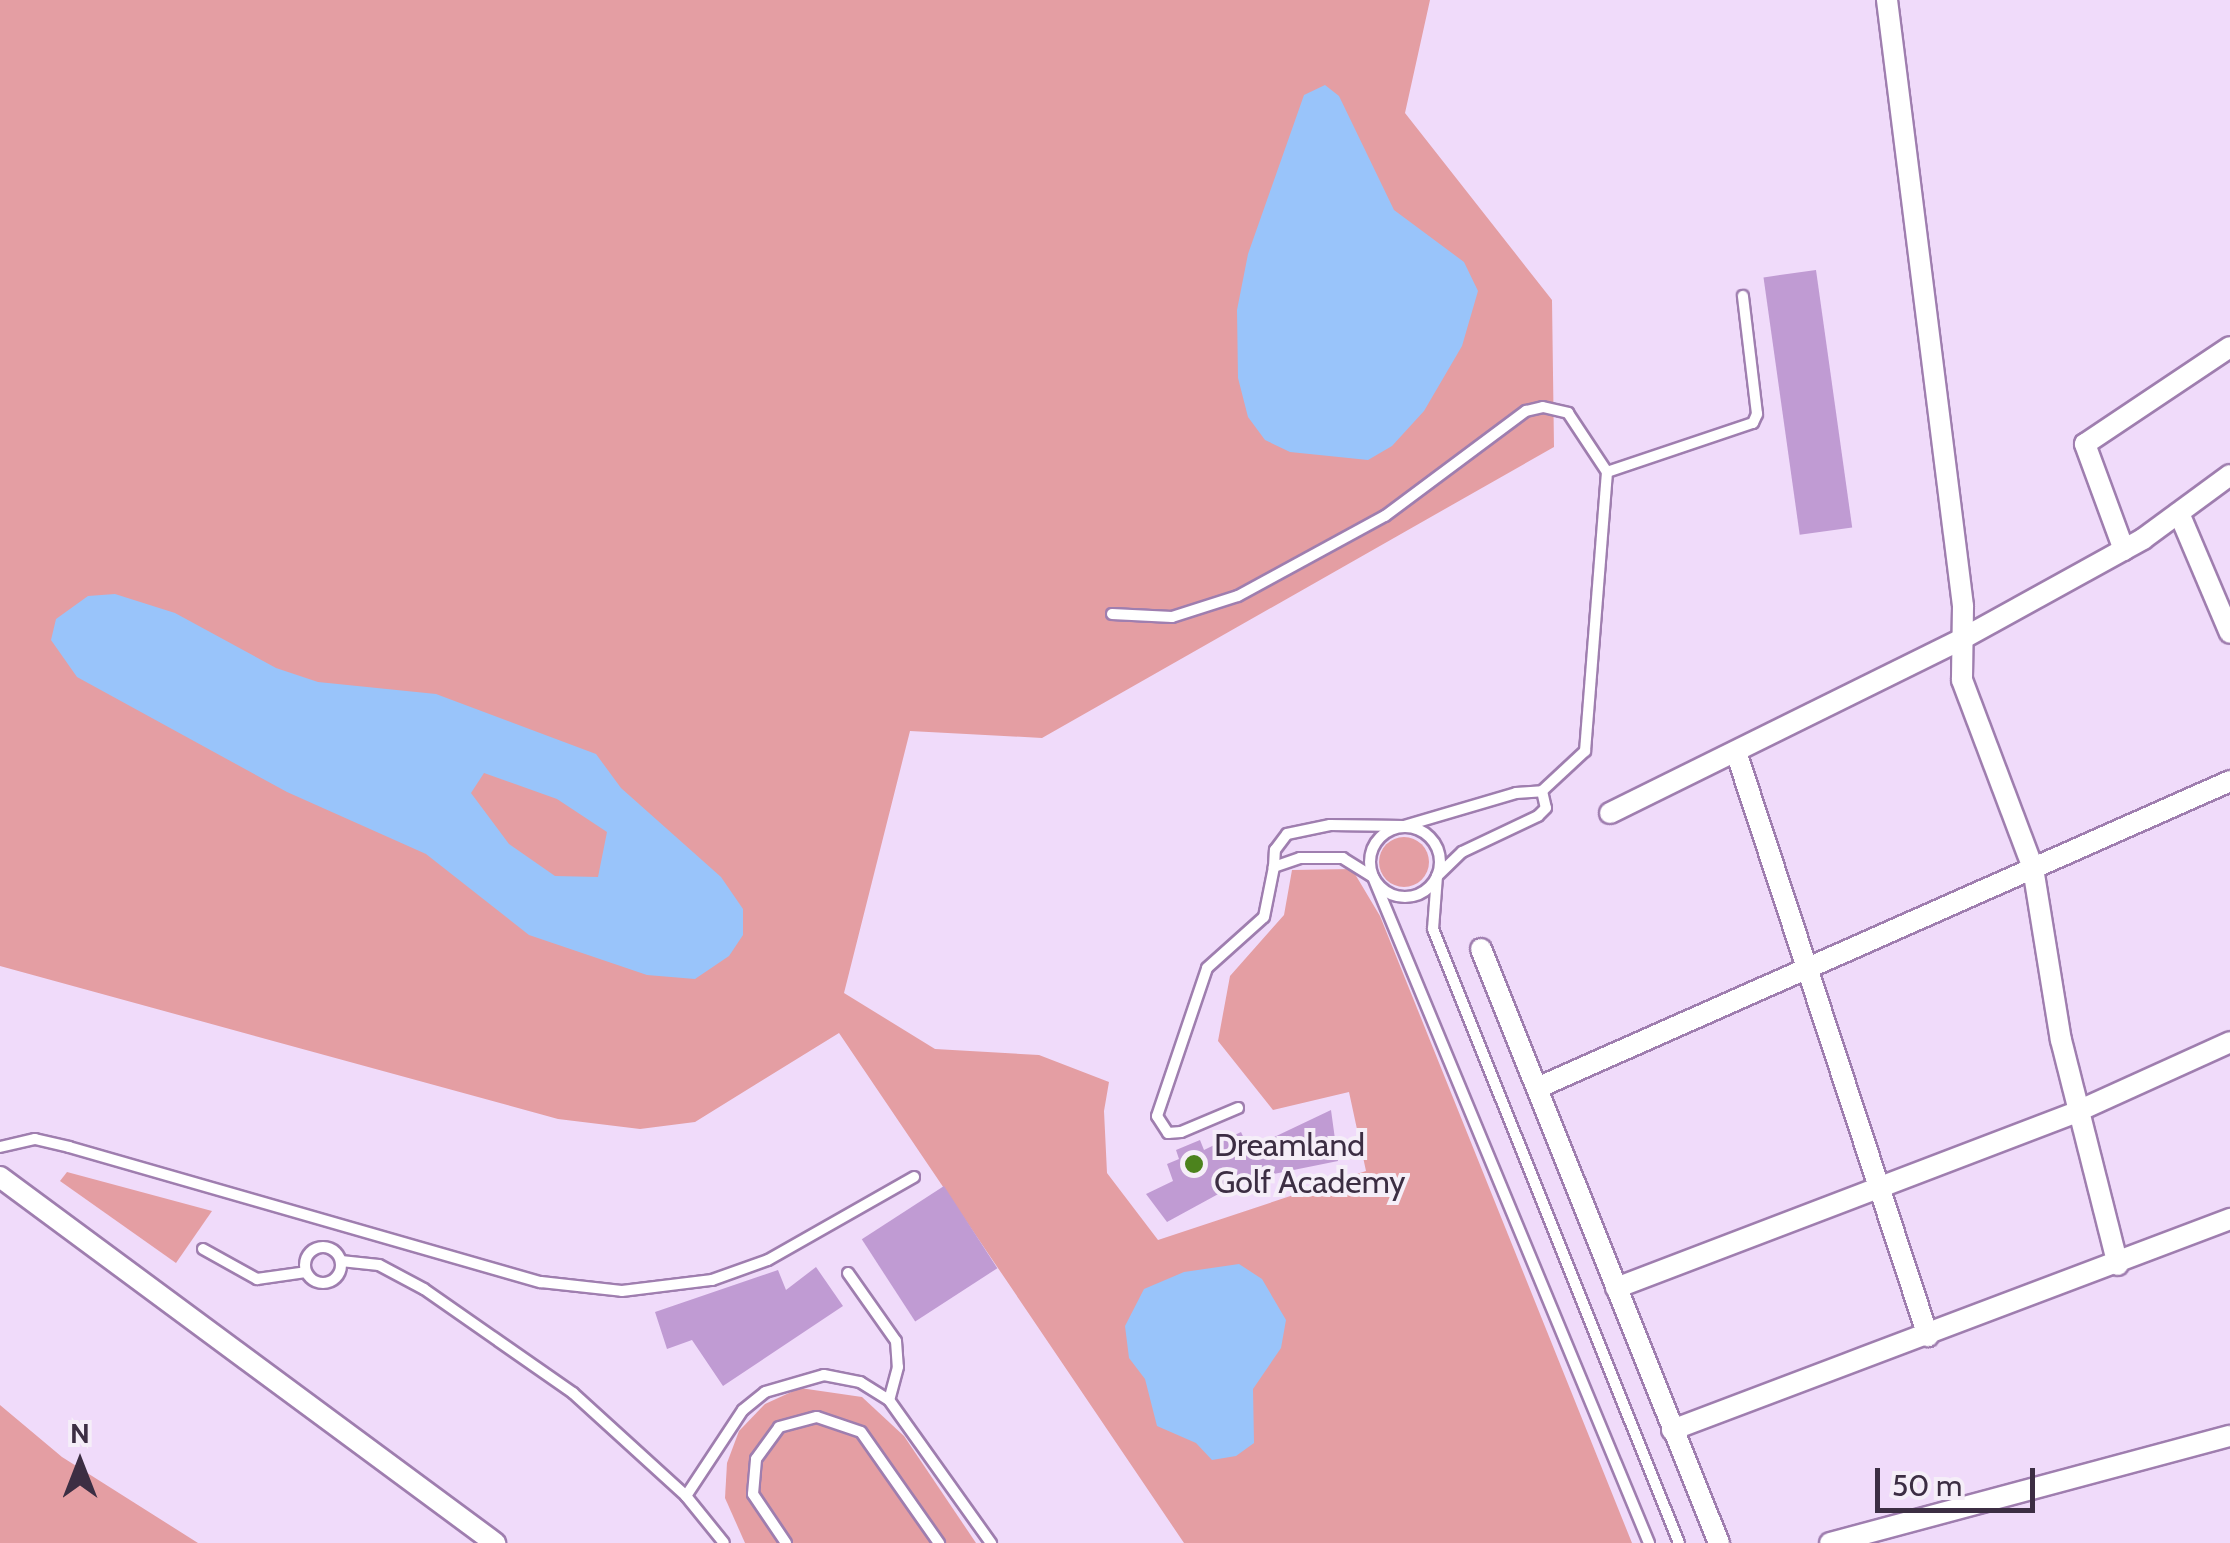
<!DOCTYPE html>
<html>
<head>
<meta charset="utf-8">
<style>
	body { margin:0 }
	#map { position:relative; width:2230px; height:1543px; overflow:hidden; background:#f0dbfa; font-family:Cabin,sans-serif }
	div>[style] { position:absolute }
	.green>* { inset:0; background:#e49ea3 }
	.round { border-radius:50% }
	.water>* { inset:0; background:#99c4fa }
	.building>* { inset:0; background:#c09bd3; transform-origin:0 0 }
	.roads { filter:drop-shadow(2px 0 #9f7eaf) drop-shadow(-2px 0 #9f7eaf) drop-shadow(0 2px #9f7eaf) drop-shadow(0 -2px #9f7eaf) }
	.lane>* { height:10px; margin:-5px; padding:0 5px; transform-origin:5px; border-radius:5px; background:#fff }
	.lane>.ring { margin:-5px; padding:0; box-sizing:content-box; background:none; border:10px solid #fff; border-radius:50% }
	.street>* { height:20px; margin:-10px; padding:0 10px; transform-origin:10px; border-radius:10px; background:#fff }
	.dots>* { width:28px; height:28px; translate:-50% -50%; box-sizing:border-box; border:5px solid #f5eef8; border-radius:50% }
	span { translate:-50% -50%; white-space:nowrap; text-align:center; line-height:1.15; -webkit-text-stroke:8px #f5eef8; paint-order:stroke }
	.poi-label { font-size:32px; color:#3c2e43 }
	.left { translate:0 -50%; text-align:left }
	.north { position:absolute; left:30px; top:1413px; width:100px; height:100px; -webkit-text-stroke:8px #f5eef8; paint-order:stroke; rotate:0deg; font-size:28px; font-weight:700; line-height:40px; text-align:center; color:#3c2e43 }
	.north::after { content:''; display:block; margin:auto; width:35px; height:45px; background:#3c2e43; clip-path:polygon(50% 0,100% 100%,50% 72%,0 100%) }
	.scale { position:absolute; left:1875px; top:1468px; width:160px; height:45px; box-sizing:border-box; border:5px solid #3c2e43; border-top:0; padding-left:12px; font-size:30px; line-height:35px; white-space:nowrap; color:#3c2e43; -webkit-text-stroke:8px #f5eef8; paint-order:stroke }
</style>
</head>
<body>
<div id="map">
	<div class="green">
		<div style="clip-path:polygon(0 0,1430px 0,1405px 113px,1552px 300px,1554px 447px,1042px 738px,910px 731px,844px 993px,935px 1049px,1039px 1055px,1109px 1082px,1104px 1111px,1107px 1173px,1158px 1240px,1366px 1171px,1349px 1092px,1273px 1110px,1218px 1041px,1230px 976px,1284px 915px,1292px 870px,1352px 869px,1380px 916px,1632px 1543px,1184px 1543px,839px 1033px,695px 1122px,640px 1129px,558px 1119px,0 966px)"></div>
		<div class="round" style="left:1379px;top:837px;width:50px;height:50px"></div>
		<div style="clip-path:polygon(67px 1172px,212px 1211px,176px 1263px,60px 1181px)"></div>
		<div style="clip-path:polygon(800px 1388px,862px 1397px,904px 1436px,976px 1543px,745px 1543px,725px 1498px,727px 1463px,739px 1431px,765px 1404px)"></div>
		<div style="clip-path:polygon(0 1405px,62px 1457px,198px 1543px,0 1543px)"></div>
	</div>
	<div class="water">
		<div style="clip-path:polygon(1325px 85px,1339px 96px,1394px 210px,1464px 262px,1478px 291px,1462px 346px,1424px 411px,1392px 446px,1368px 460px,1290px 452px,1265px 440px,1248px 417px,1238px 378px,1237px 310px,1248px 254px,1304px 95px)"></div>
		<div style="clip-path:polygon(evenodd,115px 594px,175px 613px,276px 668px,318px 682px,436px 694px,596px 754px,621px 788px,721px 877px,743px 909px,743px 935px,729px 956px,695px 979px,647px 975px,529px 935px,426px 854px,287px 792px,77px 677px,51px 640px,56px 619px,88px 596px,115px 594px,484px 773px,557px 799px,607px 832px,598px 877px,555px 876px,509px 844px,471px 793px,484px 773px)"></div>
		<div style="clip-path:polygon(1239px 1264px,1262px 1279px,1286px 1320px,1281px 1348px,1253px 1389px,1254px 1443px,1236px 1456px,1212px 1460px,1196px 1443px,1157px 1426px,1145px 1379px,1129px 1358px,1125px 1326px,1144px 1289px,1184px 1272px)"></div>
	</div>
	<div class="building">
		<div style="left:1816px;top:270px;width:260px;height:53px;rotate:82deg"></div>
		<div style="clip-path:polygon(1331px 1110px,1338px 1161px,1244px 1180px,1167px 1222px,1146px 1194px,1173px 1181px,1167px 1164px,1179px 1159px,1176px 1150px,1200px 1140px,1204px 1150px,1241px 1132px,1249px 1149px)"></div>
		<div style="left:944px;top:1186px;width:98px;height:98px;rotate:57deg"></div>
		<div style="clip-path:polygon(816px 1267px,843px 1306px,723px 1386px,692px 1340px,667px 1349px,655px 1312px,778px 1270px,786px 1290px)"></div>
	</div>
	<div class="roads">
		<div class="lane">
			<div style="left:1607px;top:472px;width:154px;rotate:-18.6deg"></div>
			<div style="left:1753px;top:423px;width:10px;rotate:-66deg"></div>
			<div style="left:1757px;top:414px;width:119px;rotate:-96.8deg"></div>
			<div style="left:1112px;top:614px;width:60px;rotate:2.9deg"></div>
			<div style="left:1172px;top:617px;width:69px;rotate:-17.7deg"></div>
			<div style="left:1238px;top:596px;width:167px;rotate:-28.6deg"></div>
			<div style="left:1385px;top:516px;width:176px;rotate:-36.7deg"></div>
			<div style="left:1526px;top:411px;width:17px;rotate:-13deg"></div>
			<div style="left:1543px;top:407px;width:26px;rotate:13deg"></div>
			<div style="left:1568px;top:413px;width:71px;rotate:56.5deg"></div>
			<div style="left:1607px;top:472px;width:280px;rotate:94.5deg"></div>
			<div style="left:1585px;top:751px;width:59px;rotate:137.1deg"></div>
			<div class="ring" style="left:1370px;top:827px;width:60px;height:60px"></div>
			<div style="left:1238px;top:1108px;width:62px;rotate:157.2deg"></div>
			<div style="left:1181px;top:1132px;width:13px;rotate:176deg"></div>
			<div style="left:1168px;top:1133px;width:20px;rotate:-123deg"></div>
			<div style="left:1157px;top:1116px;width:156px;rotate:-71.3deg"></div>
			<div style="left:1207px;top:968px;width:76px;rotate:-41.8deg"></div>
			<div style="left:1264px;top:917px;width:51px;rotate:-78.7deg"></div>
			<div style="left:0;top:1147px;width:36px;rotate:-13deg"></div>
			<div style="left:35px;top:1139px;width:35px;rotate:13deg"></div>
			<div style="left:69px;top:1147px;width:491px;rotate:16deg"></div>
			<div style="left:541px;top:1282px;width:81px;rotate:6.3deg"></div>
			<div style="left:622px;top:1291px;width:91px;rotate:-7deg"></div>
			<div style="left:712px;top:1280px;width:59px;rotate:-19.7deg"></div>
			<div style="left:768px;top:1260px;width:168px;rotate:-29.6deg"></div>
			<div class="ring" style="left:305px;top:1247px;width:26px;height:26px"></div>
			<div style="left:203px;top:1249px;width:62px;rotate:29.1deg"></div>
			<div style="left:257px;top:1279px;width:49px;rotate:-8.1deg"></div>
			<div style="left:341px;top:1261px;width:38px;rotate:6deg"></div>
			<div style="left:379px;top:1265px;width:51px;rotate:28.1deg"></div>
			<div style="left:424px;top:1289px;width:182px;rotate:34.9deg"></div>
			<div style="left:573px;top:1393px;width:153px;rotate:42.3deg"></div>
			<div style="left:686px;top:1496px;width:60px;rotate:51deg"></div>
			<div style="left:848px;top:1273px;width:83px;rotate:54.8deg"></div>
			<div style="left:896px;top:1341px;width:26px;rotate:86deg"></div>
			<div style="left:898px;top:1367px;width:34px;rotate:105deg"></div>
			<div style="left:686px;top:1496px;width:103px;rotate:-56.5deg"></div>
			<div style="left:743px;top:1410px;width:28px;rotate:-39deg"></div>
			<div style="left:765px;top:1392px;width:61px;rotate:-16.1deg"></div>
			<div style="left:824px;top:1375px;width:37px;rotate:11deg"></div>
			<div style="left:860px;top:1382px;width:34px;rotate:32deg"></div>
			<div style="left:889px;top:1400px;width:176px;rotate:54.5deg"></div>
			<div style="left:786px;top:1543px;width:59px;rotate:-124deg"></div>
			<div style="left:753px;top:1494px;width:35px;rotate:-85deg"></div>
			<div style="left:756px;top:1459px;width:39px;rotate:-54deg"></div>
			<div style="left:779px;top:1427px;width:39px;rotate:-15deg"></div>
			<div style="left:817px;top:1417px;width:46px;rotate:18.8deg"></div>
			<div style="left:861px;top:1432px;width:136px;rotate:54.9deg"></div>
			<div style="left:1649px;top:1543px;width:721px;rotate:-112.51deg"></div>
			<div style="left:1373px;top:877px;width:36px;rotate:-148deg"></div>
			<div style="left:1343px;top:858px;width:43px;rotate:180deg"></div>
			<div style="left:1300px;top:858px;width:28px;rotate:161deg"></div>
			<div style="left:1274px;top:867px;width:17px;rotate:-87deg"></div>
			<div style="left:1275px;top:850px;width:20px;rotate:-53deg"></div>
			<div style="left:1287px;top:834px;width:44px;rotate:-11.8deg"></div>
			<div style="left:1330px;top:825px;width:74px;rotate:0.8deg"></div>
			<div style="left:1404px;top:826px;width:117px;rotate:-16.4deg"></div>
			<div style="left:1516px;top:793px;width:26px;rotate:-4deg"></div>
			<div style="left:1542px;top:791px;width:17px;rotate:77deg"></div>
			<div style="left:1546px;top:808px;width:11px;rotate:135deg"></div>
			<div style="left:1538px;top:816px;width:84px;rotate:154.7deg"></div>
			<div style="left:1462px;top:852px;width:35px;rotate:136deg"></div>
			<div style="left:1437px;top:876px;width:53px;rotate:94.3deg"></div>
			<div style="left:1433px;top:929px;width:661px;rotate:68.17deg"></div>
		</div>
		<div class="street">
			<div style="left:1887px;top:0;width:611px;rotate:82.85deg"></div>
			<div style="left:1963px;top:606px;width:74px;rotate:90.8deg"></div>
			<div style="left:1962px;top:680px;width:201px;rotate:69.3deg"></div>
			<div style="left:2033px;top:868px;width:174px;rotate:80.8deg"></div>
			<div style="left:2061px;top:1040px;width:232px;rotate:75.8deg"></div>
			<div style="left:2179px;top:513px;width:130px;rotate:67deg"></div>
			<div style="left:2124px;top:550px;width:113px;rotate:-110.2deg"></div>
			<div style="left:2085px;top:444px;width:174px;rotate:-33.8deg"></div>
			<div style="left:1736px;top:752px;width:615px;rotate:71.8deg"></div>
			<div style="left:1610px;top:813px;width:393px;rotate:-26.3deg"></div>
			<div style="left:1962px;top:639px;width:207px;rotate:-28.9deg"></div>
			<div style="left:2143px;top:539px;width:108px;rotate:-36.3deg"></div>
			<div style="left:1481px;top:949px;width:640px;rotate:68.17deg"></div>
			<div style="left:1537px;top:1088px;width:758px;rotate:-23.89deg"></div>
			<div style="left:0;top:1177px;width:616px;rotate:36.48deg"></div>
			<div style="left:1616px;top:1288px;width:493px;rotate:-20.9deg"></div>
			<div style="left:2076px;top:1112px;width:169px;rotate:-24.4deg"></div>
			<div style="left:1672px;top:1430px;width:597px;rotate:-20.71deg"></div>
			<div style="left:1830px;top:1543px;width:414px;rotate:-15deg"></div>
		</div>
	</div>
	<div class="dots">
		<div style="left:1194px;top:1164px;background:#4c831d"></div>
	</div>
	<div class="poi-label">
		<span class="left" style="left:1214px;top:1164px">Dreamland<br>Golf Academy</span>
	</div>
	<div class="north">N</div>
	<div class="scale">50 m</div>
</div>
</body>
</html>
